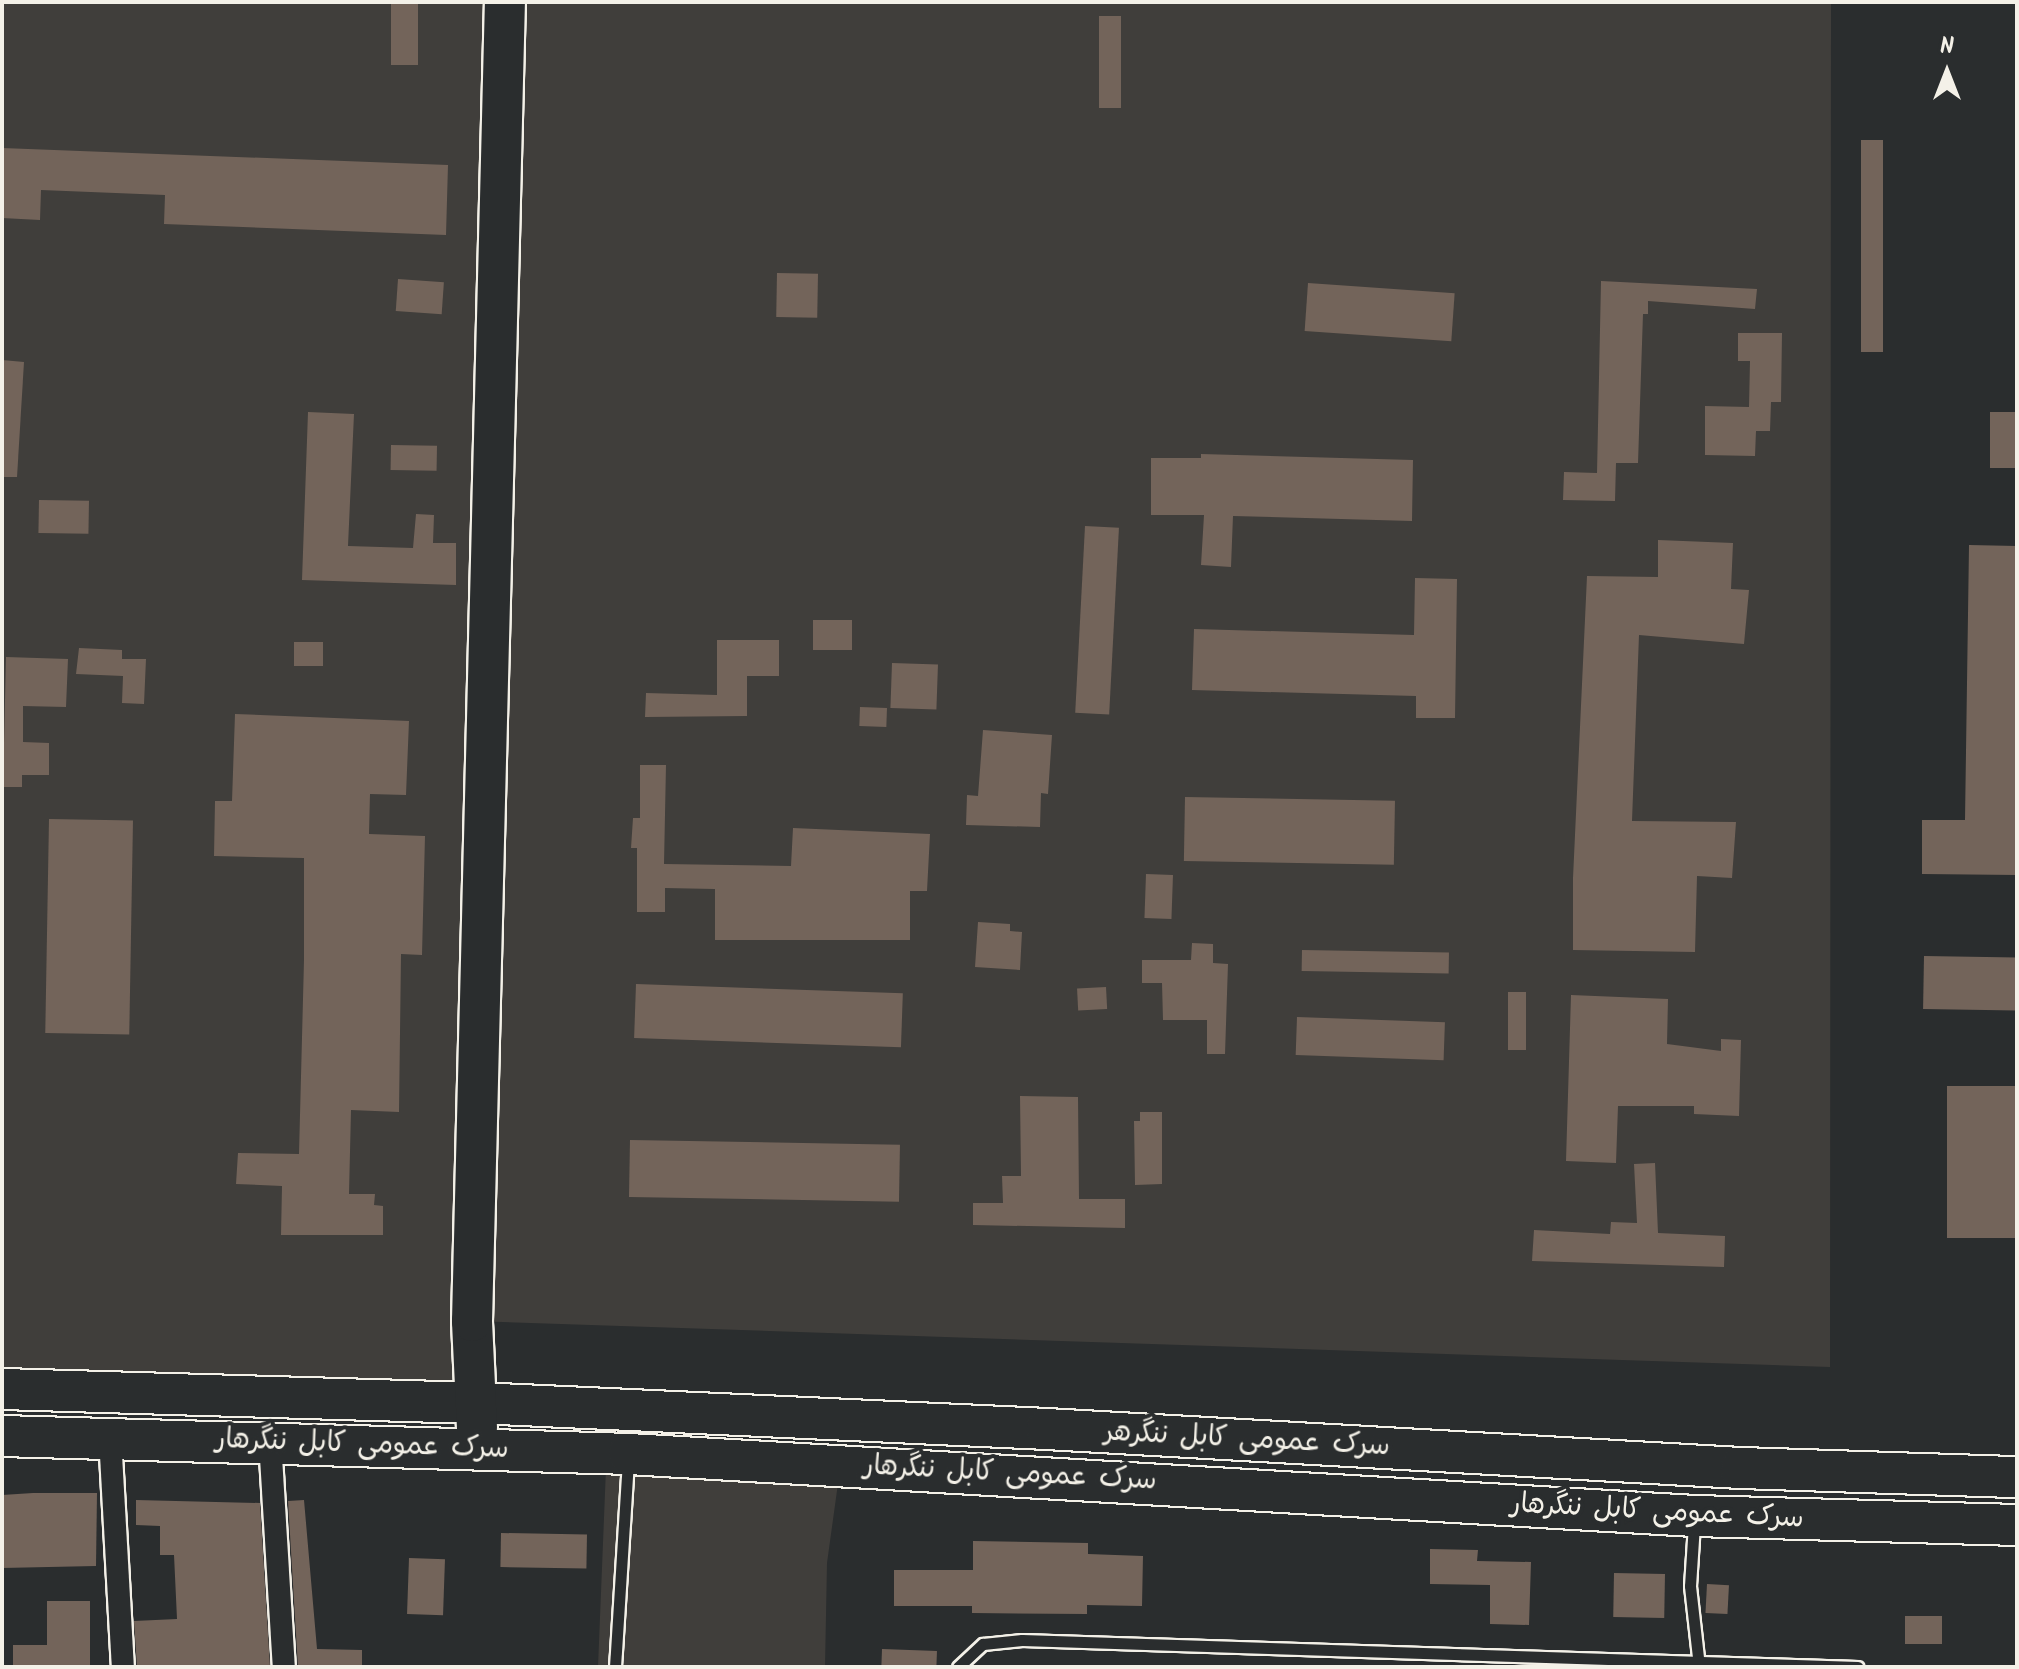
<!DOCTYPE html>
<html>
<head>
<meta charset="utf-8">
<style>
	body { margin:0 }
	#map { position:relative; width:2019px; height:1669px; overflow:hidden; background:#2a2d2e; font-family:Kalam,"Playpen Sans Arabic",sans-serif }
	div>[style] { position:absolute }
	.built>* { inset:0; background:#403e3b }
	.building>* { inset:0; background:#73645a; transform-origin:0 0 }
	.roads { filter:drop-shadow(2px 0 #f4f1e8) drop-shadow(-2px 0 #f4f1e8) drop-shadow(0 2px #f4f1e8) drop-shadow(0 -2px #f4f1e8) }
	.lane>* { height:11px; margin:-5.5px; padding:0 5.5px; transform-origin:5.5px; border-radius:5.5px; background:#2a2d2e }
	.street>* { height:22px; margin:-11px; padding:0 11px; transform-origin:11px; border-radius:11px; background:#2a2d2e }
	.highway>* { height:40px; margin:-20px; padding:0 20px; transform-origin:20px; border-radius:20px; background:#2a2d2e }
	span { translate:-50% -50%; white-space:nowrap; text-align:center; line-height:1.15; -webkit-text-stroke:8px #2a2d2e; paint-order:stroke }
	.street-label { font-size:28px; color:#f4f1e8 }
	.frame { position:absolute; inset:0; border:4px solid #f4f1e8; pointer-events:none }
	.north { position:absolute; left:1907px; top:32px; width:80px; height:80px; -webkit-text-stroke:6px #2a2d2e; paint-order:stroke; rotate:0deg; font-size:22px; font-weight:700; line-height:32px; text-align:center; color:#f4f1e8 }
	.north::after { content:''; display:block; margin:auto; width:28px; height:36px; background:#f4f1e8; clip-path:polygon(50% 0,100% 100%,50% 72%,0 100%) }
</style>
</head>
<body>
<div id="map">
	<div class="built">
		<div style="clip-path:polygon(2px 2px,1831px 2px,1830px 1367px,473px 1321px,477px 1403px,2px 1389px)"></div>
		<div style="clip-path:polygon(606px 1468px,840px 1469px,827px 1563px,825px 1667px,598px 1667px)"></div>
	</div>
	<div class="building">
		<div style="left:391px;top:2px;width:27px;height:63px"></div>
		<div style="left:1099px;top:16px;width:22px;height:92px"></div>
		<div style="left:1861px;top:140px;width:22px;height:212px"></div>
		<div style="clip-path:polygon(2px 148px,448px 165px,446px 235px,164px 224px,165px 195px,41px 190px,40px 220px,2px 218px)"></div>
		<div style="left:777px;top:273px;width:41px;height:44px;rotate:1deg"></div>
		<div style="left:398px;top:279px;width:46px;height:32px;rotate:4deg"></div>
		<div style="clip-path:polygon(1601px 281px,1757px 289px,1755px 309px,1648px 301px,1648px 314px,1643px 314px,1638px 463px,1616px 463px,1615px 501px,1563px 500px,1564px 472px,1597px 473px)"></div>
		<div style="left:1308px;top:283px;width:147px;height:48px;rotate:4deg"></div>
		<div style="clip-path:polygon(1738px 333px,1782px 333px,1781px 402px,1771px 402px,1770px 431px,1756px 431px,1755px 456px,1705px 455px,1705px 406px,1749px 407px,1750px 361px,1738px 361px)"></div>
		<div style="clip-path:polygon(2px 360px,24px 362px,17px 477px,2px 477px)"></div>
		<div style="clip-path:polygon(308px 412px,354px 414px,348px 546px,413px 548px,416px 514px,434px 515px,433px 543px,456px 543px,456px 585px,302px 580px)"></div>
		<div style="left:1990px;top:412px;width:27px;height:56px"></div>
		<div style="left:391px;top:445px;width:46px;height:25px;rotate:1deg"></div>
		<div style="clip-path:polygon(1201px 454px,1413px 460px,1412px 521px,1233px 516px,1231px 567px,1201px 565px,1204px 515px,1151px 515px,1151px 458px,1201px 458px)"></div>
		<div style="left:39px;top:500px;width:50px;height:33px;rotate:1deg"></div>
		<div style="left:1085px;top:526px;width:34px;height:187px;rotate:3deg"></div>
		<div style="clip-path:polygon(1658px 540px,1733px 543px,1731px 589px,1749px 590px,1744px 644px,1639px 635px,1632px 821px,1736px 822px,1732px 878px,1697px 876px,1695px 952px,1573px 950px,1573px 878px,1587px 576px,1658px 577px)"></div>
		<div style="clip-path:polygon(1969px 545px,2017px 546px,2017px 875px,1922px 874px,1922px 820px,1965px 820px)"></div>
		<div style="clip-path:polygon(1415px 578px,1457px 579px,1455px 718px,1416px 718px,1416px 696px,1192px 690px,1194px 629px,1414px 635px)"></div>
		<div style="left:813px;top:620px;width:39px;height:30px"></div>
		<div style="clip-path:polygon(717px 640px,779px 640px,779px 676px,747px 676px,747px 716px,645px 717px,646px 693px,717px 695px)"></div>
		<div style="left:294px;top:642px;width:29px;height:24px"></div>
		<div style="clip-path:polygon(79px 648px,122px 650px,122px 659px,146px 659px,144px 704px,122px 703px,123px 676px,76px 674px)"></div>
		<div style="clip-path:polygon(6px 657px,68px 659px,66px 707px,23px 706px,23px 742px,49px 743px,49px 775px,22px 775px,22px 787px,3px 787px)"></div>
		<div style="left:892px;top:663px;width:46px;height:45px;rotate:2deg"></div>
		<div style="left:860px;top:707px;width:27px;height:19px;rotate:2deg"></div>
		<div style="clip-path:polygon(235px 714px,409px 721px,406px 795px,370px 794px,369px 834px,425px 836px,422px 955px,401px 954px,399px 1112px,351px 1110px,349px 1194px,375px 1194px,374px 1205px,383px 1206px,383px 1235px,281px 1235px,282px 1186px,236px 1184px,238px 1153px,299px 1154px,304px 960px,304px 858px,214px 856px,215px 801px,232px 801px)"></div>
		<div style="clip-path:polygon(983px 730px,1052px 735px,1048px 794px,1041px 793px,1040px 827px,966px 825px,967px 795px,978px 796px)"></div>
		<div style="clip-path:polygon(640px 765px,666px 765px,664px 864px,791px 866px,793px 828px,930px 834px,927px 891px,910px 891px,910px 940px,715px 940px,715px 889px,665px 888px,665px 912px,637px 912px,637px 848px,631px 848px,633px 818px,640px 818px)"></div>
		<div style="left:1185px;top:797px;width:210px;height:64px;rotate:1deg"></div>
		<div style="left:49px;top:819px;width:84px;height:214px;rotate:1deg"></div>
		<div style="left:1146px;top:874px;width:27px;height:44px;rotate:2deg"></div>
		<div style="clip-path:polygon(978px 922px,1010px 924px,1010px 931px,1022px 932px,1020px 970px,975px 967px)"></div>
		<div style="clip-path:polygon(1192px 943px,1213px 944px,1213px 963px,1228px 964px,1225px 1054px,1207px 1054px,1207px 1020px,1163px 1020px,1162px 983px,1142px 983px,1142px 960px,1191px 960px)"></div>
		<div style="left:1302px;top:950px;width:147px;height:21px;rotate:1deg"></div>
		<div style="left:1924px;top:956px;width:93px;height:53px;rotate:1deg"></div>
		<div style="left:636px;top:984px;width:267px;height:54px;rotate:2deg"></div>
		<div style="left:1106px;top:987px;width:22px;height:29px;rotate:87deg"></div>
		<div style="left:1508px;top:992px;width:18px;height:58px"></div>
		<div style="clip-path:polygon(1571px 995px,1668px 999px,1667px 1044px,1721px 1051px,1721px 1039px,1741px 1040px,1739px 1116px,1694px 1114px,1694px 1106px,1618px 1106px,1616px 1163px,1566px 1161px)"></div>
		<div style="left:1297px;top:1017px;width:148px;height:38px;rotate:2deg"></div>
		<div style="left:2017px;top:1086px;width:152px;height:70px;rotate:90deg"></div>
		<div style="clip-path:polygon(1020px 1096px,1078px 1097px,1079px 1199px,1125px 1199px,1125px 1228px,973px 1225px,973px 1203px,1003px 1203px,1002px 1176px,1021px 1176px)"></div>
		<div style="clip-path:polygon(1140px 1112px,1162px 1112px,1162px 1184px,1135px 1185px,1134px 1121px,1140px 1121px)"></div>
		<div style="left:630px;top:1140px;width:270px;height:57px;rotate:1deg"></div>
		<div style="clip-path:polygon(1655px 1163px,1658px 1233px,1725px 1236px,1724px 1267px,1532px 1261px,1534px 1230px,1610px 1234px,1611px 1222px,1637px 1223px,1634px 1164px)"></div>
		<div style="clip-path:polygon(33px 1493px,97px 1493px,96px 1566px,2px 1568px,2px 1495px)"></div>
		<div style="clip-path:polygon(136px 1500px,260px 1503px,270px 1667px,137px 1667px,134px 1621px,177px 1619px,174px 1555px,160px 1555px,160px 1526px,136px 1525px)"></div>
		<div style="clip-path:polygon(304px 1500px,317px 1649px,362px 1650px,362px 1667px,298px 1667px,288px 1501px)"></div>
		<div style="left:501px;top:1533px;width:86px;height:34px;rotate:1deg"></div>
		<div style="clip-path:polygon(973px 1541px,1088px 1543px,1088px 1554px,1143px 1556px,1142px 1606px,1087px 1605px,1087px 1614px,972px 1613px,972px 1606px,894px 1606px,894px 1570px,973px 1570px)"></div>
		<div style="clip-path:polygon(1430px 1549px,1478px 1550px,1477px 1561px,1531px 1562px,1529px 1625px,1490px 1624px,1490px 1585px,1430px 1584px)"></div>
		<div style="left:409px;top:1558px;width:36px;height:56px;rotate:2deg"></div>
		<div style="left:1614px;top:1573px;width:51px;height:44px;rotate:1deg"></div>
		<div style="left:1707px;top:1584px;width:22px;height:29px;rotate:3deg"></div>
		<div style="clip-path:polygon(47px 1601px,90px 1601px,90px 1667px,13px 1667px,13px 1645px,47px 1645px)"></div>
		<div style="left:1905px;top:1616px;width:37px;height:28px"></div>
		<div style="left:882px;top:1649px;width:55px;height:18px;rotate:2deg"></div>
	</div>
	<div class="roads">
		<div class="lane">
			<div style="left:1694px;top:1524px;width:62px;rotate:93.7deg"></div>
			<div style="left:1690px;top:1586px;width:81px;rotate:83.6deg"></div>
			<div style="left:615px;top:1667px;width:207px;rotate:-86.4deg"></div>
			<div style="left:958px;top:1667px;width:34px;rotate:-43deg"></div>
			<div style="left:983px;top:1644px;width:39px;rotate:-6deg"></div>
			<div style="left:1022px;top:1640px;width:836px;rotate:1.85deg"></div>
		</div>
		<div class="street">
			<div style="left:110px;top:1437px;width:230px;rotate:86.8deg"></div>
			<div style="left:270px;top:1441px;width:226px;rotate:86.5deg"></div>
		</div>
		<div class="highway">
			<div style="left:2px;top:1389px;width:475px;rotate:1.7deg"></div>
			<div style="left:477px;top:1403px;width:571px;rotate:2.61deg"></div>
			<div style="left:1047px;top:1429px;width:695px;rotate:3.22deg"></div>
			<div style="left:1741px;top:1468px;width:276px;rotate:1.9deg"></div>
			<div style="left:477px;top:1428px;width:107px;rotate:-92.7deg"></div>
			<div style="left:472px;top:1321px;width:1319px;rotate:-88.57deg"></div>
			<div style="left:2px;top:1436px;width:627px;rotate:1.64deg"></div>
			<div style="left:629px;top:1454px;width:1068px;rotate:3.33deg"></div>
			<div style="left:1695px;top:1516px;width:322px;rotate:1.6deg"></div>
		</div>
	</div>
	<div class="street-label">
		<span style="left:1247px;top:1440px;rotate:3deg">سرک عمومی کابل ننگرهر</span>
		<span style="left:362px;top:1445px;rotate:2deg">سرک عمومی کابل ننگرهار</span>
		<span style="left:1010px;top:1474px;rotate:3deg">سرک عمومی کابل ننگرهار</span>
		<span style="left:1657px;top:1512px;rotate:3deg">سرک عمومی کابل ننگرهار</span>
	</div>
	<div class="frame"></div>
	<div class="north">N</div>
</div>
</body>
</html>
